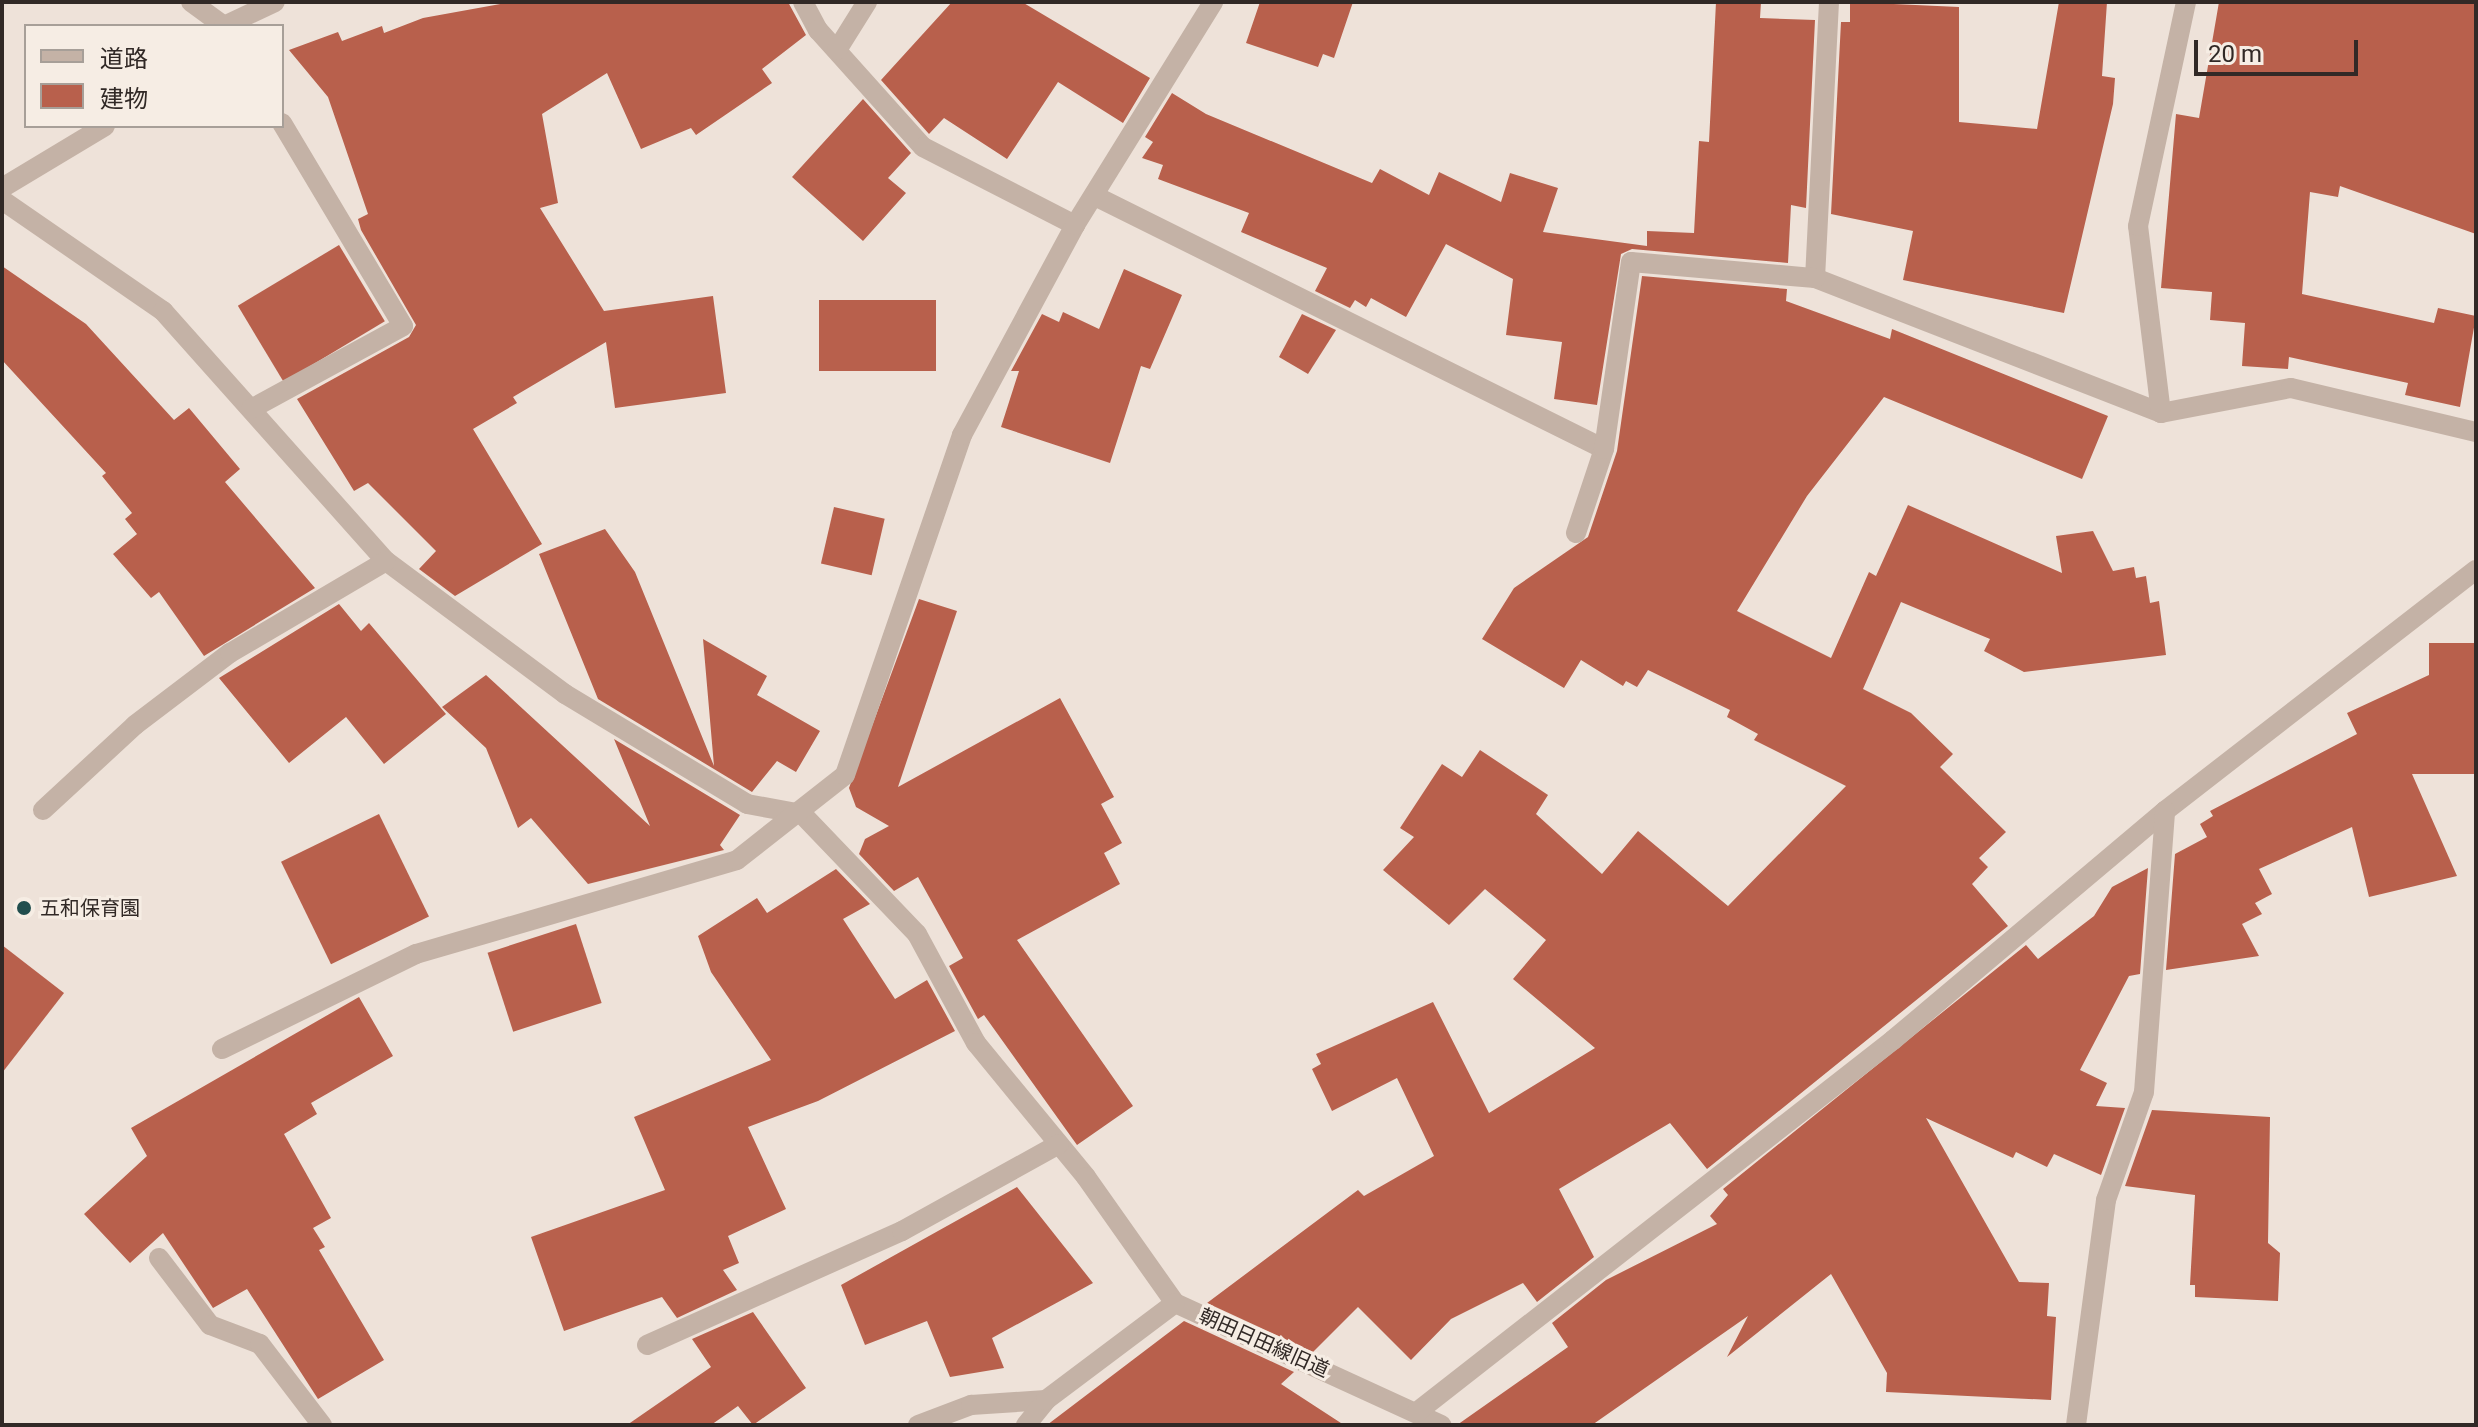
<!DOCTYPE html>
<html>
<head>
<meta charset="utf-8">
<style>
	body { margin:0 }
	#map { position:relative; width:2478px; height:1427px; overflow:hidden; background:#eee2d9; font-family:Roboto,"Noto Sans JP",sans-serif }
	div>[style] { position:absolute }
	.building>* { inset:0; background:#b8604c; transform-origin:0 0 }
	.street>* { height:20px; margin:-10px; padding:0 10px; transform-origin:10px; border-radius:10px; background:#c4b2a6 }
	.dots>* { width:22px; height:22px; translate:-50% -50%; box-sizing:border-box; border:4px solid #f6ede4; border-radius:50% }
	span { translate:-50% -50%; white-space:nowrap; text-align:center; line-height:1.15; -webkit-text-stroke:6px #f6ede4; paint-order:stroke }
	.poi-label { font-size:20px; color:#312926 }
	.left { translate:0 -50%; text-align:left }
	.street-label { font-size:20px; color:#312926 }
	.frame { position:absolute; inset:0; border:4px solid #312926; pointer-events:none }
	.legend { position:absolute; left:24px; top:24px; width:260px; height:104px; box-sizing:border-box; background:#f6ede4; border:2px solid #a79f98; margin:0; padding:10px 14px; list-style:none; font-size:24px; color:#312926 }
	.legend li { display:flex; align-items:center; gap:16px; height:40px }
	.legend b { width:40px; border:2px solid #a79f98 }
	.scale { position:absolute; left:2194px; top:40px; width:164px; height:36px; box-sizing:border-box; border:4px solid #312926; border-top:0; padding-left:10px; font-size:24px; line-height:28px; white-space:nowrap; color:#312926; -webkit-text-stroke:6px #f6ede4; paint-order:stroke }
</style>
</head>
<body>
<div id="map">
	<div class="building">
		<div style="clip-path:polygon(512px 2px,788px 2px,806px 35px,762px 69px,772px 83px,696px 135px,691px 128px,641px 149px,607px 73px,542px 114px,558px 203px,540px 208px,604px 311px,713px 296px,726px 393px,615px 408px,606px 342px,513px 397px,517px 403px,473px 429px,542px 544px,455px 596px,419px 569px,436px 551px,368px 483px,354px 491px,297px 399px,409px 337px,416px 325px,361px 230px,358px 219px,368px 214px,328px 97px,289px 50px,338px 32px,342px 41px,382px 26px,384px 33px,423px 18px)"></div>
		<div style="clip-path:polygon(952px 2px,1022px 2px,1150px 78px,1123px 123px,1058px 82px,1007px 159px,944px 118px,929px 134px,881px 80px)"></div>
		<div style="clip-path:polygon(1260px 2px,1353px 2px,1334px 58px,1323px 54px,1318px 67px,1246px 43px)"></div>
		<div style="clip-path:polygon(1716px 2px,1761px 2px,1760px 18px,1815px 20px,1806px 208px,1791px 205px,1788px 263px,1632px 249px,1621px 254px,1597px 405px,1554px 399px,1562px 342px,1506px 335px,1513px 279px,1446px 244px,1406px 317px,1371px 298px,1366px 307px,1355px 300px,1350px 308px,1315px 291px,1327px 268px,1241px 232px,1249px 213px,1158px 179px,1163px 165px,1142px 158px,1153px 142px,1145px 137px,1172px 93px,1206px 114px,1372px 183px,1380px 169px,1429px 195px,1439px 172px,1501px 202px,1510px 173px,1558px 188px,1543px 232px,1647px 246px,1647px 231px,1694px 233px,1699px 141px,1709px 142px)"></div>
		<div style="clip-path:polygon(1850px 2px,1959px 7px,1959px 122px,2037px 129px,2059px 2px,2107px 2px,2102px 76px,2115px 78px,2113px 104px,2064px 313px,1903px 280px,1913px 231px,1831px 214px,1841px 22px,1850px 22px)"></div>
		<div style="clip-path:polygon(2219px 2px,2476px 2px,2476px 234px,2340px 186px,2338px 197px,2310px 192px,2302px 294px,2434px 323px,2438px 308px,2476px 316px,2460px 407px,2405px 395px,2408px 383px,2289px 357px,2288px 369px,2242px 366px,2245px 323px,2210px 320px,2212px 292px,2161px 288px,2176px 114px,2199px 118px)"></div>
		<div style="clip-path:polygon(863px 99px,911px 153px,888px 178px,906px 193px,863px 241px,792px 177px)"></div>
		<div style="left:339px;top:245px;width:89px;height:118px;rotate:59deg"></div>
		<div style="clip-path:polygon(2px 266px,86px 324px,174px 420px,189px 408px,240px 469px,225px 482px,315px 588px,204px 656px,159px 592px,151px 598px,113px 554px,137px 534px,125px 519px,132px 513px,102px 476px,106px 473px,2px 360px)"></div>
		<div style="clip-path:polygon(1124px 269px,1182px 295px,1150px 369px,1141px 366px,1110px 463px,1001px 427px,1019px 371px,1011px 371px,1042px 314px,1059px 322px,1063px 312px,1099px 329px)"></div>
		<div style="clip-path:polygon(1642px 276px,1787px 289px,1786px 301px,1890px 339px,1892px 329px,2108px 416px,2082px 479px,1884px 397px,1807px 496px,1737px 611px,1831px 658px,1869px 572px,1876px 576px,1908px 505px,2062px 573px,2056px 536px,2093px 531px,2113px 571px,2134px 567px,2136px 578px,2146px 576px,2150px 603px,2159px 601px,2166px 655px,2024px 672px,1984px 651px,1990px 639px,1901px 602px,1863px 689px,1911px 713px,1953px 754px,1940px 767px,2006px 832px,1979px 858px,1988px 867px,1972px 884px,2008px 926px,1707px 1169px,1670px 1123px,1559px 1189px,1594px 1257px,1537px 1302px,1523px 1283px,1451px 1319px,1411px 1360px,1358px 1307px,1313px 1352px,1207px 1303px,1358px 1190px,1364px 1196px,1434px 1156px,1397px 1078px,1332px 1111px,1312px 1069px,1321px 1064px,1316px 1054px,1433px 1002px,1489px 1113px,1595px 1048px,1513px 979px,1546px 940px,1485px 889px,1449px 925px,1383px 870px,1414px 837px,1400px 828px,1442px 764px,1462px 777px,1480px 750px,1548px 795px,1536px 814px,1602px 874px,1638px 831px,1728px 906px,1846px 786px,1754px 740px,1758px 734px,1727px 717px,1730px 710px,1648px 670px,1637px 687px,1626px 681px,1623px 686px,1581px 660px,1564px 688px,1482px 639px,1514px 588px,1588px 537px,1617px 451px)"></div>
		<div style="left:819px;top:300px;width:117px;height:71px"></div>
		<div style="clip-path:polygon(1302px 314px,1336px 330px,1308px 374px,1279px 357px)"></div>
		<div style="left:834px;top:507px;width:52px;height:58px;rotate:13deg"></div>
		<div style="clip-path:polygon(605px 529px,635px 572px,714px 766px,703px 639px,767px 676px,757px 695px,820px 731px,796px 772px,777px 761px,752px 792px,598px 699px,539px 554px)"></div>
		<div style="clip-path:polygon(919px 599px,957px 611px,898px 787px,1060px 698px,1114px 797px,1101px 804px,1122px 843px,1104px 853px,1120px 884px,1017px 940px,1133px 1106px,1077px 1145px,984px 1015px,978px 1019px,949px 966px,963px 958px,918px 877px,894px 891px,859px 854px,865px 839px,889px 826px,856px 807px,849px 788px)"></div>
		<div style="clip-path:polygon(339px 604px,361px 631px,369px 623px,446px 714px,384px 764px,346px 717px,289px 763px,219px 678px)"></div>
		<div style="clip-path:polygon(2429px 643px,2476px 643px,2476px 774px,2412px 774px,2457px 876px,2369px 897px,2352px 827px,2259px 869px,2272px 894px,2255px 903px,2262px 914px,2242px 924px,2259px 956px,2166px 970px,2175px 854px,2207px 837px,2200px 824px,2213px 816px,2210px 811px,2357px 734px,2347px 713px,2429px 675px)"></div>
		<div style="clip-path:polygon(486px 675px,650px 826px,614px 739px,740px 815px,720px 845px,724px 850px,588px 884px,531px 818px,518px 828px,486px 748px,442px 707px)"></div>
		<div style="left:379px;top:814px;width:114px;height:109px;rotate:64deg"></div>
		<div style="clip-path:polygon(2148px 868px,2140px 974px,2129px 976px,2080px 1070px,2107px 1083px,2096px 1106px,2125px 1108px,2101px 1175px,2054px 1154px,2047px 1167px,2016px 1152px,2013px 1158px,1926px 1118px,2019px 1282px,2049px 1283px,2047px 1316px,2056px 1317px,2051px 1400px,1886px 1392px,1887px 1373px,1831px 1274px,1727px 1357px,1748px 1316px,1592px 1425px,1457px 1425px,1568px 1347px,1552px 1323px,1606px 1280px,1717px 1224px,1710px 1216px,1728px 1195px,1723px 1189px,2026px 945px,2038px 959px,2094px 916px,2112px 887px)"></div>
		<div style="clip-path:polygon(836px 869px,870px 904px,843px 919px,895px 999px,927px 980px,955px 1031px,818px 1101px,748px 1127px,786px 1209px,728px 1236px,739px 1263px,723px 1270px,737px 1290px,677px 1318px,662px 1297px,564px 1331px,531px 1237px,665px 1190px,634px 1117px,771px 1060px,711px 972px,698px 936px,757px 898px,767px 913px)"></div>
		<div style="left:576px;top:924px;width:83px;height:93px;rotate:72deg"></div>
		<div style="clip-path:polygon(2px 945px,64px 993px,2px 1073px)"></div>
		<div style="clip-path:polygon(359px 997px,393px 1056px,311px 1103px,317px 1114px,284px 1134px,331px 1218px,313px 1228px,325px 1247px,319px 1250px,384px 1360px,318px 1399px,247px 1289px,213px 1308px,163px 1233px,130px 1263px,84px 1214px,147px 1156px,131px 1128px)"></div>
		<div style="clip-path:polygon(2152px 1110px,2270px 1117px,2268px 1243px,2280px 1253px,2278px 1301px,2195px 1297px,2195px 1285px,2190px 1285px,2195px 1195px,2125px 1186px)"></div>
		<div style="clip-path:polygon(1017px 1187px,1093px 1283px,992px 1338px,1004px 1368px,950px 1377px,927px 1321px,865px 1345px,841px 1285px)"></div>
		<div style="clip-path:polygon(753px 1312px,806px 1388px,753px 1425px,738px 1406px,711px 1425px,627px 1425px,711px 1367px,692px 1339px)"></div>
		<div style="clip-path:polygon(1184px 1321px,1294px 1372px,1281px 1384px,1344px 1425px,1047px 1425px)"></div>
	</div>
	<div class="street">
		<div style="left:191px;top:2px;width:41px;rotate:36deg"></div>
		<div style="left:803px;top:2px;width:32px;rotate:62deg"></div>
		<div style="left:818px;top:30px;width:157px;rotate:48.1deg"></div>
		<div style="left:923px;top:147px;width:171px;rotate:27.2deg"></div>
		<div style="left:1829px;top:2px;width:276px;rotate:92.9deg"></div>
		<div style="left:1815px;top:278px;width:371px;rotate:21.3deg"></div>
		<div style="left:2161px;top:413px;width:132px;rotate:-10.9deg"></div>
		<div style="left:2291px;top:388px;width:190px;rotate:13.4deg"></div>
		<div style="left:224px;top:26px;width:56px;rotate:-25.2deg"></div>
		<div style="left:837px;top:50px;width:57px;rotate:-58deg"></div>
		<div style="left:2px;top:188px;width:120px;rotate:-31deg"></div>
		<div style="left:1095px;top:196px;width:568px;rotate:26.43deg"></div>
		<div style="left:2px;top:200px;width:196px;rotate:34.6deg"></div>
		<div style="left:163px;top:311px;width:335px;rotate:48.3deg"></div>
		<div style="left:386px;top:561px;width:223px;rotate:36.6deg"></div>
		<div style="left:565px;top:694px;width:213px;rotate:31.1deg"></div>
		<div style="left:747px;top:804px;width:56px;rotate:10.3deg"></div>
		<div style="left:802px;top:814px;width:166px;rotate:46.2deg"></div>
		<div style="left:917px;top:934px;width:124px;rotate:61.6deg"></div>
		<div style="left:976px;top:1043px;width:173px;rotate:50.6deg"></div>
		<div style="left:1086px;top:1177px;width:154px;rotate:54.8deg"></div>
		<div style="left:251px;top:409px;width:173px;rotate:-28.6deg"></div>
		<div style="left:403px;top:326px;width:236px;rotate:-120.8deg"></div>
		<div style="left:2161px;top:413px;width:188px;rotate:-97deg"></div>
		<div style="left:2138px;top:226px;width:229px;rotate:-77.9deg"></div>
		<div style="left:1576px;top:533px;width:89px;rotate:-71.6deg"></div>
		<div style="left:1604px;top:449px;width:189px;rotate:-81.8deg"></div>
		<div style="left:1631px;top:262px;width:185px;rotate:5deg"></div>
		<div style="left:43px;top:810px;width:125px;rotate:-42.7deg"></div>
		<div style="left:135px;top:725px;width:119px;rotate:-37.2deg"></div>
		<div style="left:230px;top:653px;width:181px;rotate:-30.5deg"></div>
		<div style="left:222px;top:1049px;width:216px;rotate:-26.1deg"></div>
		<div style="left:416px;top:954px;width:334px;rotate:-16.3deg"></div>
		<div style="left:737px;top:860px;width:137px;rotate:-38.2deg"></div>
		<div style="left:845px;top:775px;width:360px;rotate:-71deg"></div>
		<div style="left:962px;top:435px;width:238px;rotate:-61.7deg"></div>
		<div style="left:1075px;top:225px;width:262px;rotate:-58.2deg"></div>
		<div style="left:159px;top:1258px;width:84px;rotate:52.7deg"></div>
		<div style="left:210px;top:1325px;width:53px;rotate:20.8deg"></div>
		<div style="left:260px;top:1344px;width:102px;rotate:52.6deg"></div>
		<div style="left:1175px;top:1303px;width:293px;rotate:24.6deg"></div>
		<div style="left:647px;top:1345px;width:279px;rotate:-24.1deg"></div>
		<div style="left:902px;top:1231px;width:179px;rotate:-29deg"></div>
		<div style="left:1417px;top:1412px;width:604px;rotate:-38.01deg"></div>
		<div style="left:1893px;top:1040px;width:356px;rotate:-40.1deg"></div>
		<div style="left:2165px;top:811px;width:393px;rotate:-37.8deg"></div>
		<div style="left:918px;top:1425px;width:57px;rotate:-20.7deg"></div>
		<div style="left:971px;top:1405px;width:75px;rotate:-3.8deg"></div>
		<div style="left:1026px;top:1425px;width:32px;rotate:-51deg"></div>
		<div style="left:1046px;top:1400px;width:161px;rotate:-36.9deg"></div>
		<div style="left:2076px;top:1425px;width:227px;rotate:-82.4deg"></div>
		<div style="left:2106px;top:1200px;width:114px;rotate:-70.6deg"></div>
		<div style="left:2144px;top:1092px;width:282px;rotate:-85.7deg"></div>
	</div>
	<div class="dots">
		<div style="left:24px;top:908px;background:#214e4e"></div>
	</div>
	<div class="poi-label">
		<span class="left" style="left:40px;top:908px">五和保育園</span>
	</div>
	<div class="street-label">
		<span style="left:1264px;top:1343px;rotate:24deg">朝田日田線旧道</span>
	</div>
	<div class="frame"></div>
	<ul class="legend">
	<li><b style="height:10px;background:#c4b2a6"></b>道路</li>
	<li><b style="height:22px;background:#b8604c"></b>建物</li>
	</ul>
	<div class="scale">20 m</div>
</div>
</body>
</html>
